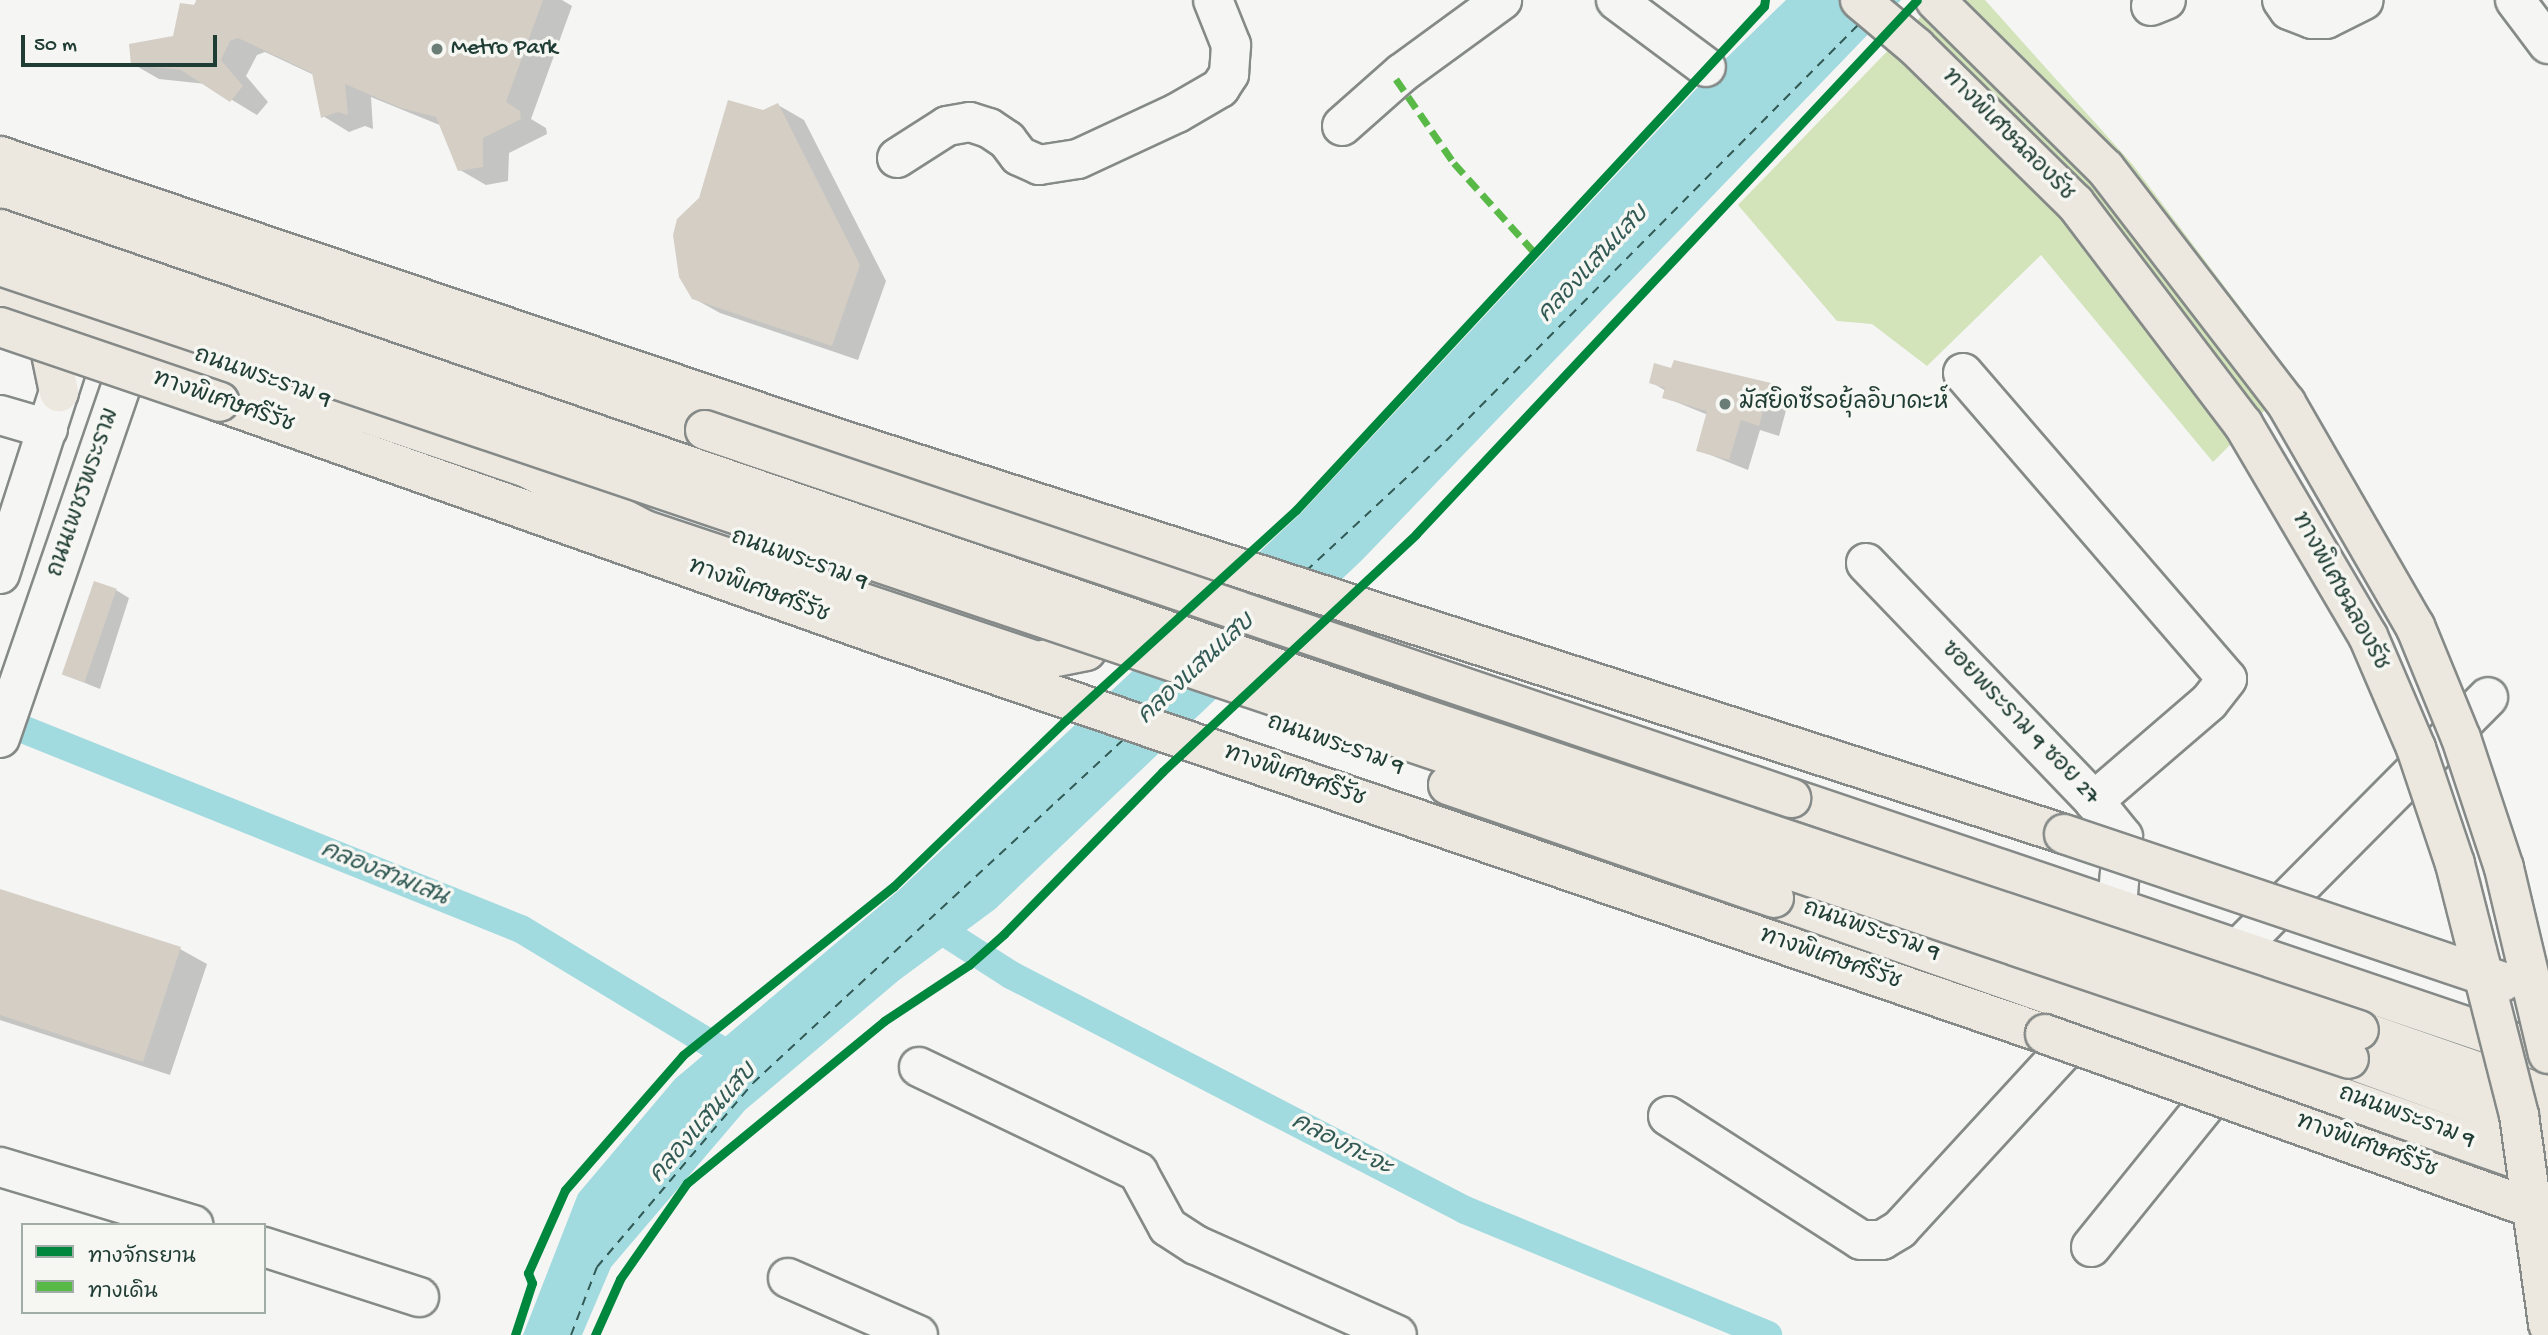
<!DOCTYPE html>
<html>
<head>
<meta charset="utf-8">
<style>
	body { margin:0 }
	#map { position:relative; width:2548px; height:1335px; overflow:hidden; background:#f5f5f3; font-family:"Gochi Hand","Playpen Sans Thai",sans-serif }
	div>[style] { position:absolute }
	.green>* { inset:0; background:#d3e3ba }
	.water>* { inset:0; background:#a1dadf }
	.shadow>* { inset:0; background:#0003 }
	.canal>* { height:28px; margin:-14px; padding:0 14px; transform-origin:14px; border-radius:14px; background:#a1dadf }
	.ferry>* { height:2px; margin-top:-1px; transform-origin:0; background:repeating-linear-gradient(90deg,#325a55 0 9px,transparent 0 16px) }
	.building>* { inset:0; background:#d4cec5; transform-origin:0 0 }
	.roads { filter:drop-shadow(2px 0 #858a88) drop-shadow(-2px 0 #858a88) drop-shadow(0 2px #858a88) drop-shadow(0 -2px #858a88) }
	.minor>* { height:38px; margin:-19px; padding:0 19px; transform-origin:19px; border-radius:19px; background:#f5f5f3 }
	.major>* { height:38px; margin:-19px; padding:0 19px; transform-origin:19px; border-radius:19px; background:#ece8df }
	.highway>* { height:38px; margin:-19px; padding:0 19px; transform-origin:19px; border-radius:19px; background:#ece8df }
	.bridges { filter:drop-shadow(2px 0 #858a88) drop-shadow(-2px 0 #858a88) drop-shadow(0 2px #858a88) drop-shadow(0 -2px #858a88) }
	.major-bridge>* { height:38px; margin:-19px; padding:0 19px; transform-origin:19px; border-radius:19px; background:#ece8df }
	.highway-bridge>* { height:38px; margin:-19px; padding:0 19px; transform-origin:19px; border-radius:19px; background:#ece8df }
	.quiet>* { height:7px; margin-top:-3.5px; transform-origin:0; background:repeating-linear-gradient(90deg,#58b947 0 14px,transparent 0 21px) }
	.cycleway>* { height:9px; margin:-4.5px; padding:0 4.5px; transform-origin:4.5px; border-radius:4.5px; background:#00873e }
	.dots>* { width:19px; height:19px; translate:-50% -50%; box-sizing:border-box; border:4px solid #f6f6f2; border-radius:50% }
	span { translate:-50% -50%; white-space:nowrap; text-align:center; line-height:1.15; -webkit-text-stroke:7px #f6f6f2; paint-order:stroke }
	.poi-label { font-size:23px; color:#1f3d34 }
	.left { translate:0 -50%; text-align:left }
	.street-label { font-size:23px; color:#1f3d34 }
	.water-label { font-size:24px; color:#325a55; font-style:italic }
	.legend { position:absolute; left:21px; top:1223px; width:245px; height:91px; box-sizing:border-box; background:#f6f6f2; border:2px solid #a0aca6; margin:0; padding:9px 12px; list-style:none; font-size:21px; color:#1f3d34 }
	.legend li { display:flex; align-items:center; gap:14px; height:35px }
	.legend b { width:35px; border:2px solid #a0aca6 }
	.scale { position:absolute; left:21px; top:35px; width:196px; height:32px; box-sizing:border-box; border:4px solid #1f3d34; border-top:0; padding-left:9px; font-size:21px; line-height:24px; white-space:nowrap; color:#1f3d34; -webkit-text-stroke:5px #f6f6f2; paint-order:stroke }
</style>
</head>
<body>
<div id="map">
	<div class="green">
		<div style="clip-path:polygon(1937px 0,1985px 0,2133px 165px,2295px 380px,2213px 462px,2041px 255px,1927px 366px,1872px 324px,1837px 321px,1738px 205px)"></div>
	</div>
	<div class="water">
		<div style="clip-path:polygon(1786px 0,1901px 0,1362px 560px,995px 909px,899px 980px,745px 1110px,611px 1267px,582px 1335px,523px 1335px,578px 1194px,675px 1079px,899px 890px,1301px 513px,1711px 73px)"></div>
	</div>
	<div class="shadow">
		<div style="clip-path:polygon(197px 0,562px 0,572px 6px,531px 119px,546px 128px,547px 134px,509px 153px,508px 181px,486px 185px,460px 170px,442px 126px,371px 97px,373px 129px,365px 126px,349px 132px,323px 116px,314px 75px,265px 52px,257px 55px,246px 76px,268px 102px,257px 115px,206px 84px,159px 79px,133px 64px,174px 38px)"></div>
		<div style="clip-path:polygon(778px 105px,804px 120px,886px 281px,858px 360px,720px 313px,693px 298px,700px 199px)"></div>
		<div style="clip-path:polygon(1675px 362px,1771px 385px,1790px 396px,1779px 436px,1760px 430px,1748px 470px,1698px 450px,1708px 415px,1664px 397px,1666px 391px,1651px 382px,1672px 370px)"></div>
		<div style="clip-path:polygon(116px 590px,129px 598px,100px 689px,65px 675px)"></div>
		<div style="clip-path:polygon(0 890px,180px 949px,207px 964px,170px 1075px,0 1020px)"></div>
	</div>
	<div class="canal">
		<div style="left:0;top:720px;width:561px;rotate:21.86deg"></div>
		<div style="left:521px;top:929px;width:264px;rotate:31.2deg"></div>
		<div style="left:930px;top:923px;width:96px;rotate:32.7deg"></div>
		<div style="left:1011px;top:975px;width:511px;rotate:27.37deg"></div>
		<div style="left:1465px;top:1210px;width:328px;rotate:22.4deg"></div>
	</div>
	<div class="ferry">
		<div style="left:1306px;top:571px;width:191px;rotate:-42.9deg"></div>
		<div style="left:1446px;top:441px;width:588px;rotate:-45.28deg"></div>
		<div style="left:1155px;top:711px;width:37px;rotate:-43deg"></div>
		<div style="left:571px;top:1335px;width:73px;rotate:-69.1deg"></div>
		<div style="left:597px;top:1267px;width:241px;rotate:-49.7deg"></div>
		<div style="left:753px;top:1083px;width:507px;rotate:-42.84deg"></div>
	</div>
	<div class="building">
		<div style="clip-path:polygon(196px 0,543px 0,506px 102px,520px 111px,521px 119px,483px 138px,483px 167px,458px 171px,436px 117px,401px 108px,345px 84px,348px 115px,338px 112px,321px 118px,312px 73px,238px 38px,230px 41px,221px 60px,243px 86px,230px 102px,181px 70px,131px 65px,129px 44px,173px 36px,180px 3px,195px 5px)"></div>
		<div style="clip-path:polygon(728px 100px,763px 110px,778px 103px,860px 265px,832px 346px,692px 299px,679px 277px,673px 235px,677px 219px,699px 198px)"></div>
		<div style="clip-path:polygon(1674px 360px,1771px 383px,1759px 426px,1741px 420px,1729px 460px,1696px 451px,1707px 411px,1662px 398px,1665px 388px,1649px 383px,1654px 363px,1671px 368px)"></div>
		<div style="left:94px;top:581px;width:24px;height:99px;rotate:19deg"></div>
		<div style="clip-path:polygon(0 889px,181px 947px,143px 1062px,0 1015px)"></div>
	</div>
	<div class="roads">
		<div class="minor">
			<div style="left:1616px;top:0;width:112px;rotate:36.7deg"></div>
			<div style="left:2282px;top:0;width:12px;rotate:55deg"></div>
			<div style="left:2289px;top:10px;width:25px;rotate:21deg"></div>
			<div style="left:2312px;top:19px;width:14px"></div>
			<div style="left:2326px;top:19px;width:42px;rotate:-26.6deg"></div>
			<div style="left:2515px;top:0;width:55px;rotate:53.1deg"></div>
			<div style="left:2151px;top:6px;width:16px;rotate:-22deg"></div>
			<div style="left:1342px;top:126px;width:80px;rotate:-41.5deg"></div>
			<div style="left:1402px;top:73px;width:124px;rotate:-36.1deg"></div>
			<div style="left:897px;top:158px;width:59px;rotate:-32.6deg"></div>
			<div style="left:947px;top:126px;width:23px;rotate:-10deg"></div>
			<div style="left:970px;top:122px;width:20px;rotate:18deg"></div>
			<div style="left:989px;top:128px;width:22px;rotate:34deg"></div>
			<div style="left:1007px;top:140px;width:20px;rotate:53deg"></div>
			<div style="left:1019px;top:156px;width:22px;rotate:24deg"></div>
			<div style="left:1039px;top:165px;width:39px;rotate:-9deg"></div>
			<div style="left:1078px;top:159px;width:109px;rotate:-24.9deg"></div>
			<div style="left:1177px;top:113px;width:50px;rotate:-30.2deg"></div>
			<div style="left:1220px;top:88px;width:17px;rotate:-57deg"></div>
			<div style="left:1229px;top:74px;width:29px;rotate:-86deg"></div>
			<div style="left:1231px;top:45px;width:48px;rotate:-111.8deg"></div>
			<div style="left:1963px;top:373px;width:404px;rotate:49.2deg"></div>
			<div style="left:2227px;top:679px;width:29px;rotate:128deg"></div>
			<div style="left:2209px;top:702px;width:152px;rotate:139.3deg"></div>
			<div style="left:0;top:415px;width:50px;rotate:16.3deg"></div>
			<div style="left:1866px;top:563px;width:330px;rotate:46.2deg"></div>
			<div style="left:2094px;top:801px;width:46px;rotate:51.1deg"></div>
			<div style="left:2123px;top:837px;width:69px;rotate:95deg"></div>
			<div style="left:0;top:574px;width:225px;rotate:-72.1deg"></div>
			<div style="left:0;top:738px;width:422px;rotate:-71deg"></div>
			<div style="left:2240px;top:947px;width:352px;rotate:-45.2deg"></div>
			<div style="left:919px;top:1067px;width:243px;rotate:25.6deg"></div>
			<div style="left:1138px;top:1172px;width:63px;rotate:61.4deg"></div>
			<div style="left:1168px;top:1227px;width:33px;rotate:33deg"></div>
			<div style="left:1196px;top:1245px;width:220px;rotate:24.1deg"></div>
			<div style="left:1668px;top:1116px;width:229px;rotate:32.7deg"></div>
			<div style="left:1861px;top:1240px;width:21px"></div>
			<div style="left:1882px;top:1240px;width:21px;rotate:-31deg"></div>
			<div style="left:1900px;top:1229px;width:282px;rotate:-47.4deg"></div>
			<div style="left:0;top:1167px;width:202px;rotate:16.7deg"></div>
			<div style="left:264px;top:1247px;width:163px;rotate:17.9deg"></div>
			<div style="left:2091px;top:1247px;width:240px;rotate:-51.1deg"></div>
			<div style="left:788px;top:1278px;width:142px;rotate:23.7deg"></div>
		</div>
		<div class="major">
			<div style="left:0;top:190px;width:745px;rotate:18.8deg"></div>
			<div style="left:0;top:290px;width:575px;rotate:18.66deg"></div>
			<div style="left:43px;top:315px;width:79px;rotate:78.3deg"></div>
			<div style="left:559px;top:380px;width:117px;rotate:5.4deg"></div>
			<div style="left:523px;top:466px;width:138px;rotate:27.7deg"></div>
			<div style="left:645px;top:530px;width:413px;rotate:18.5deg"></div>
			<div style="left:1037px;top:661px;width:50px;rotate:-11.5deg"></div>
			<div style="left:1086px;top:651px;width:34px;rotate:-53deg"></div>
			<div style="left:1106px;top:624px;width:41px;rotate:-76deg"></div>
			<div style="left:1116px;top:584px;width:35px;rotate:-98deg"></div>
			<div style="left:1111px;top:549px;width:30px;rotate:-139deg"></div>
			<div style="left:1088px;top:529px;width:28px;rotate:-162deg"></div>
			<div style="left:1791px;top:798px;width:799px;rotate:18.68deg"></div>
			<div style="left:1774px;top:898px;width:820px;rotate:19.36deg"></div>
			<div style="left:2359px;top:1030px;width:200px;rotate:19.2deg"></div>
			<div style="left:2349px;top:1059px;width:212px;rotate:19.9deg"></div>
		</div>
		<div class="highway">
			<div style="left:0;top:156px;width:873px;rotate:18.64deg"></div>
			<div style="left:827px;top:435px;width:1300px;rotate:17.88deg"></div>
			<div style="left:220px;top:402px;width:708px;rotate:19.46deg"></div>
			<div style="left:888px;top:638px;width:1223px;rotate:18.89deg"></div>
		</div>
	</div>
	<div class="bridges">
		<div class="major-bridge">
			<div style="left:0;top:229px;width:1491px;rotate:18.98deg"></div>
			<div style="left:1410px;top:714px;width:1000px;rotate:18.42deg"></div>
			<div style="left:0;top:266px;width:2479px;rotate:18.65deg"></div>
			<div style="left:705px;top:430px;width:1147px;rotate:18.72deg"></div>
			<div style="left:1448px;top:785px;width:345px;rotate:19.1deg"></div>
		</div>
		<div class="highway-bridge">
			<div style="left:1860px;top:0;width:73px;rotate:40deg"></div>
			<div style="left:1916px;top:47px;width:223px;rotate:44.5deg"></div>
			<div style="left:2075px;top:203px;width:278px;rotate:52.8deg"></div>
			<div style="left:2243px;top:424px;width:246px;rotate:59.5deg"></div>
			<div style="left:2368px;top:636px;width:122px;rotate:66.8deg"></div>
			<div style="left:2416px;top:748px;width:122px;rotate:71.4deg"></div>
			<div style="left:2455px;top:864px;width:259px;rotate:75.7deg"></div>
			<div style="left:2519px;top:1115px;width:212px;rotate:82.1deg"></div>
			<div style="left:1935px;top:0;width:239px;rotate:44.7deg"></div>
			<div style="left:2105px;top:168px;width:297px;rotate:52.4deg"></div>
			<div style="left:2286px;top:403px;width:258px;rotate:60deg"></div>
			<div style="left:2415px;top:626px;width:121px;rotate:67.7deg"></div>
			<div style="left:2461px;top:738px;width:137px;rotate:71.7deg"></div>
			<div style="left:2504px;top:868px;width:191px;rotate:76.7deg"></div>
			<div style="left:0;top:327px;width:232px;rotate:18.8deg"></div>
			<div style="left:2064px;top:834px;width:463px;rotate:18.6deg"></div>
			<div style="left:2045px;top:1034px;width:534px;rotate:19.69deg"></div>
		</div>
	</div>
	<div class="quiet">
		<div style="left:1396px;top:79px;width:102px;rotate:55.4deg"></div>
		<div style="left:1454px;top:163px;width:121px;rotate:48deg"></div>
	</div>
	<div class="cycleway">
		<div style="left:515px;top:1335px;width:55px;rotate:-71.9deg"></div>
		<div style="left:532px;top:1283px;width:11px;rotate:-112deg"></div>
		<div style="left:528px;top:1273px;width:91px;rotate:-66deg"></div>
		<div style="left:565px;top:1190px;width:179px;rotate:-48.8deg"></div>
		<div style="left:683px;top:1055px;width:270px;rotate:-38.7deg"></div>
		<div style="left:894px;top:886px;width:239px;rotate:-44deg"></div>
		<div style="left:1066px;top:720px;width:311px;rotate:-42.4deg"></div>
		<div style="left:1296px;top:510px;width:688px;rotate:-47.12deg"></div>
		<div style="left:1764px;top:6px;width:6px;rotate:-81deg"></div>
		<div style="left:595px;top:1335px;width:61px;rotate:-65.9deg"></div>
		<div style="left:620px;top:1279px;width:117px;rotate:-55.1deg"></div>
		<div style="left:687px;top:1183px;width:255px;rotate:-39.4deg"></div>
		<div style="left:884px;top:1021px;width:102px;rotate:-33.4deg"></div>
		<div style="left:969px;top:965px;width:47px;rotate:-41.5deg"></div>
		<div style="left:1004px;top:934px;width:226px;rotate:-45.7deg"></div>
		<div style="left:1162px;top:772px;width:348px;rotate:-43.1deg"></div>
		<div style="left:1416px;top:534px;width:732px;rotate:-46.83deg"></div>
	</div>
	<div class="dots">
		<div style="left:437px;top:49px;background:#6a7d77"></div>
		<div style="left:1725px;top:404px;background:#6a7d77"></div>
	</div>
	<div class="poi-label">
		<span class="left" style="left:451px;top:49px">Metro Park</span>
		<span class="left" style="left:1739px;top:404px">มัสยิดซีรอยุ้ลอิบาดะห์</span>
	</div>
	<div class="street-label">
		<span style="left:2007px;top:136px;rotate:45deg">ทางพิเศษฉลองรัช</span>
		<span style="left:262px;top:379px;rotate:19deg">ถนนพระราม 9</span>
		<span style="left:223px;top:403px;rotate:19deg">ทางพิเศษศรีรัช</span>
		<span style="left:85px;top:493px;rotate:-71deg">ถนนเพชรพระราม</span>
		<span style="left:799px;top:561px;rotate:19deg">ถนนพระราม 9</span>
		<span style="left:758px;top:592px;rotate:20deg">ทางพิเศษศรีรัช</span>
		<span style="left:2339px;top:592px;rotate:61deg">ทางพิเศษฉลองรัช</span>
		<span style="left:2019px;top:724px;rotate:46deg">ซอยพระราม 9 ซอย 27</span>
		<span style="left:1335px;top:746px;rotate:19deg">ถนนพระราม 9</span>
		<span style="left:1294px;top:777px;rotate:19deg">ทางพิเศษศรีรัช</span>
		<span style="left:1871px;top:932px;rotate:19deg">ถนนพระราม 9</span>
		<span style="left:1830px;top:960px;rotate:19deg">ทางพิเศษศรีรัช</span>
		<span style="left:2406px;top:1118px;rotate:20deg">ถนนพระราม 9</span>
		<span style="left:2366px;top:1147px;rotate:20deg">ทางพิเศษศรีรัช</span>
	</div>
	<div class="water-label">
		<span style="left:1594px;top:265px;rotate:-47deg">คลองแสนแสบ</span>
		<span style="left:1197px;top:670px;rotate:-43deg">คลองแสนแสบ</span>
		<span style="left:384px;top:875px;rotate:22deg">คลองสามเสน</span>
		<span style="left:704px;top:1124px;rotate:-49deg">คลองแสนแสบ</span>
		<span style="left:1341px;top:1146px;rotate:27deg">คลองกะจะ</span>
	</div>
	<ul class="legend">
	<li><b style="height:9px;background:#00873e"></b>ทางจักรยาน</li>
	<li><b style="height:9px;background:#58b947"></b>ทางเดิน</li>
	</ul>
	<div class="scale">50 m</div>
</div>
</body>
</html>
